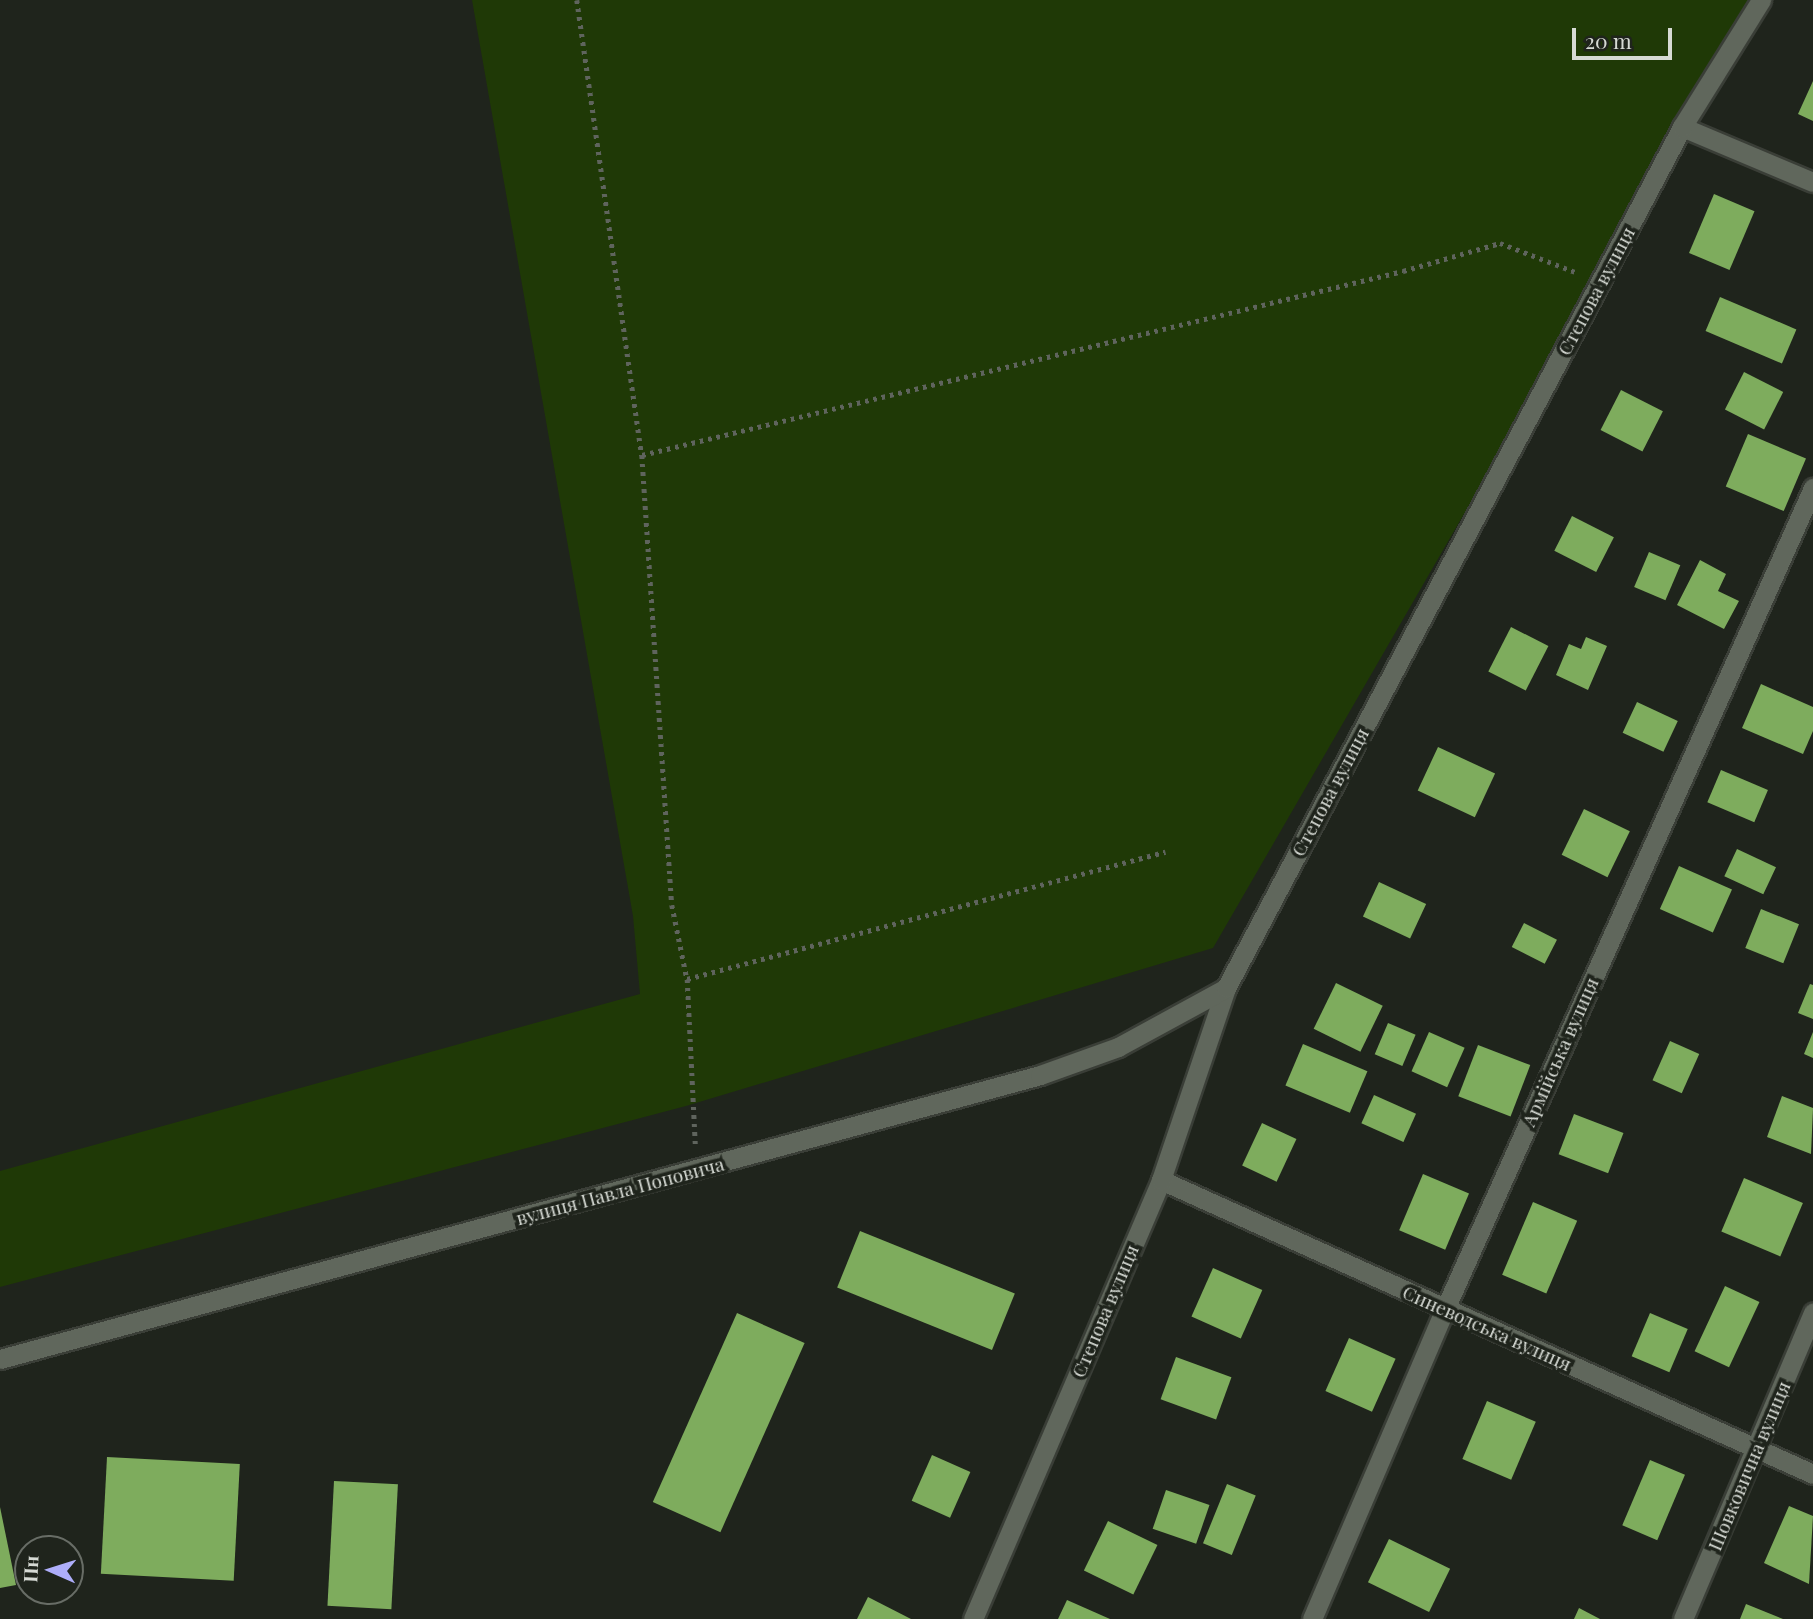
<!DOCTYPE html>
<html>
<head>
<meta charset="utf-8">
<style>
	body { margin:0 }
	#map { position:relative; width:1813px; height:1619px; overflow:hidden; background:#1f241c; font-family:"Playfair Display",serif }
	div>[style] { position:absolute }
	.green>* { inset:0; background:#1f3906 }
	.building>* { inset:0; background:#7eac5d; transform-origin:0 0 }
	.path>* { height:4.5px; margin-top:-2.25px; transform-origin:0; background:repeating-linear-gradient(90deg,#5f645d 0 3.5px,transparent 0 8.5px) }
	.roads { filter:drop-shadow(2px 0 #3a3e37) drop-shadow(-2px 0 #3a3e37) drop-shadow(0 2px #3a3e37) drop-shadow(0 -2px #3a3e37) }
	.minor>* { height:19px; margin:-9.5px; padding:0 9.5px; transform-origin:9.5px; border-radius:9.5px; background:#60675c }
	.tertiary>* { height:19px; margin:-9.5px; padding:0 9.5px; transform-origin:9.5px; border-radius:9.5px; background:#60675c }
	span { translate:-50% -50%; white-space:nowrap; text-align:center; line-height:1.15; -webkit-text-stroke:7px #1f241c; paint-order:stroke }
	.street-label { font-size:19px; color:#d6dad4 }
	.north { position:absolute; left:14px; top:1535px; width:70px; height:70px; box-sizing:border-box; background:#1f241c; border:2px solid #686d66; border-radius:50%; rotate:273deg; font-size:19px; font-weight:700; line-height:28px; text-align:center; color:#d6dad4 }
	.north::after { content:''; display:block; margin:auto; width:24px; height:32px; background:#aeaefa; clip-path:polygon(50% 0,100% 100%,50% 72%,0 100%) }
	.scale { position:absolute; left:1572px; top:28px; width:100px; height:32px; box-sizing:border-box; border:4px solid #d6dad4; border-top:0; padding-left:9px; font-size:21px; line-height:24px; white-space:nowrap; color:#d6dad4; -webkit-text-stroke:5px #1f241c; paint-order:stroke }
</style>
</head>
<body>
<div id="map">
	<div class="green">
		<div style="clip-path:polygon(472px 0,1761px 0,1213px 948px,686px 1106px,0 1287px,0 1171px,640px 994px,633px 916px)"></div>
	</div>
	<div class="building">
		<div style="clip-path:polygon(1813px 81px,1813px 121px,1798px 114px)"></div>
		<div style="left:1714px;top:194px;width:44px;height:64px;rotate:23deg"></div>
		<div style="left:1720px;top:297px;width:83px;height:37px;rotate:23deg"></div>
		<div style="left:1744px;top:372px;width:44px;height:42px;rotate:27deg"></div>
		<div style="left:1621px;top:390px;width:47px;height:45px;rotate:27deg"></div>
		<div style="left:1748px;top:434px;width:63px;height:57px;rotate:23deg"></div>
		<div style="left:1572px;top:516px;width:47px;height:39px;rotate:27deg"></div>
		<div style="left:1649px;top:552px;width:34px;height:38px;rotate:23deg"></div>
		<div style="clip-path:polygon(1700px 560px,1726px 574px,1718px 591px,1739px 601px,1724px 629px,1677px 605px)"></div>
		<div style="left:1511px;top:627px;width:42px;height:50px;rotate:27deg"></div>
		<div style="clip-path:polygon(1586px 637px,1607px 646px,1588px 690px,1556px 675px,1569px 644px,1581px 649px)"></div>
		<div style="clip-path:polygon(1761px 684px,1813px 707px,1813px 731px,1803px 754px,1742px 728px)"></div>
		<div style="left:1637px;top:702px;width:45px;height:34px;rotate:25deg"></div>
		<div style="left:1438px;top:747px;width:63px;height:48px;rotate:25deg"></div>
		<div style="left:1721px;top:770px;width:51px;height:35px;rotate:23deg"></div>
		<div style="left:1584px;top:809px;width:51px;height:51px;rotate:26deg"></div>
		<div style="left:1737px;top:849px;width:43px;height:30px;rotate:25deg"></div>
		<div style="left:1679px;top:866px;width:58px;height:47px;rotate:24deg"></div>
		<div style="left:1379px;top:882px;width:52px;height:38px;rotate:25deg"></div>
		<div style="left:1761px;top:909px;width:41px;height:42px;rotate:22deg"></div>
		<div style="left:1524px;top:923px;width:37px;height:27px;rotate:27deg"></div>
		<div style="left:1336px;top:983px;width:52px;height:51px;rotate:26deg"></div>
		<div style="clip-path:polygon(1810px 984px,1813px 985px,1813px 1019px,1798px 1013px)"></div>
		<div style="left:1388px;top:1023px;width:30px;height:34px;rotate:23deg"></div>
		<div style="left:1429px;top:1032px;width:39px;height:43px;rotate:24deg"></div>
		<div style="clip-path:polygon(1813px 1032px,1813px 1058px,1804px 1054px)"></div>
		<div style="left:1670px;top:1041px;width:32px;height:43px;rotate:24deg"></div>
		<div style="left:1303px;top:1044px;width:70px;height:45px;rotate:23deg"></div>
		<div style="left:1478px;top:1045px;width:56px;height:55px;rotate:21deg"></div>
		<div style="left:1374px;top:1095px;width:46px;height:31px;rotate:24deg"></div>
		<div style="clip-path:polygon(1782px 1096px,1813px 1108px,1811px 1154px,1767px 1137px)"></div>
		<div style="left:1574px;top:1114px;width:53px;height:43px;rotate:21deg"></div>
		<div style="left:1262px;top:1123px;width:38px;height:47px;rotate:25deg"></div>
		<div style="left:1423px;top:1174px;width:50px;height:61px;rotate:23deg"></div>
		<div style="left:1744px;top:1178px;width:64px;height:58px;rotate:23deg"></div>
		<div style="left:1533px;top:1202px;width:48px;height:79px;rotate:23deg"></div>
		<div style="left:860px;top:1231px;width:167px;height:61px;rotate:22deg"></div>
		<div style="left:1213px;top:1268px;width:54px;height:53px;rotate:24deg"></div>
		<div style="left:1725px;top:1286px;width:38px;height:72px;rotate:25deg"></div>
		<div style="left:737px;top:1313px;width:74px;height:207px;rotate:24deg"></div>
		<div style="left:1650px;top:1313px;width:41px;height:47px;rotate:23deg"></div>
		<div style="left:1349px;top:1338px;width:51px;height:58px;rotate:24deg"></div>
		<div style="left:1176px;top:1357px;width:59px;height:45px;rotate:20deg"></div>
		<div style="left:1487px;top:1401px;width:53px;height:63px;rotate:23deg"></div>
		<div style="left:932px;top:1455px;width:42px;height:50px;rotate:24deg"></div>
		<div style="left:107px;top:1457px;width:133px;height:117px;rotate:3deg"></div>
		<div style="left:1650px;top:1460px;width:38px;height:71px;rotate:23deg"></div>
		<div style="left:334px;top:1481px;width:64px;height:125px;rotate:3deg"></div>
		<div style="left:1227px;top:1484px;width:31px;height:64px;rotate:22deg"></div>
		<div style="left:1166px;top:1490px;width:46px;height:41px;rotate:19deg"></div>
		<div style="clip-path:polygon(1789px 1506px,1813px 1516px,1809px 1584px,1764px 1563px)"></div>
		<div style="clip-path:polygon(0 1507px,16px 1585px,0 1588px)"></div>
		<div style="left:1108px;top:1521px;width:55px;height:55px;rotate:26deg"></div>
		<div style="left:1389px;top:1539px;width:68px;height:48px;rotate:26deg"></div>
		<div style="clip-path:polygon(868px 1597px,911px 1619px,857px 1619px)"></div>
		<div style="clip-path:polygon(1067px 1600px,1110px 1619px,1058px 1619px)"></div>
		<div style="clip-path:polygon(1746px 1604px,1783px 1619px,1740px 1619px)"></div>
		<div style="clip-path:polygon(1579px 1608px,1600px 1619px,1574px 1619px)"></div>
	</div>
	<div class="path">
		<div style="left:577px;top:0;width:460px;rotate:81.9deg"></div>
		<div style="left:642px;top:455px;width:451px;rotate:86.2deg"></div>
		<div style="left:672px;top:905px;width:76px;rotate:78.5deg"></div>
		<div style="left:642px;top:455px;width:783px;rotate:-13.59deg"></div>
		<div style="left:1403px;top:271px;width:101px;rotate:-16.1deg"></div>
		<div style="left:1500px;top:243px;width:80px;rotate:21.1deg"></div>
		<div style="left:695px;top:1144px;width:165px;rotate:-92.8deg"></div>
		<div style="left:687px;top:979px;width:495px;rotate:-14.9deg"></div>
	</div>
	<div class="roads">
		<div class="minor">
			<div style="left:1682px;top:127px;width:142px;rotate:22.8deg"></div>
			<div style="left:1161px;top:1180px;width:715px;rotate:24.27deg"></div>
			<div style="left:973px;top:1619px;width:478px;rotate:-66.8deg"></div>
			<div style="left:1161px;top:1180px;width:203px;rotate:-71.3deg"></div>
			<div style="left:1312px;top:1619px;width:337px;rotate:-66.8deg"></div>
			<div style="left:1445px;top:1309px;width:900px;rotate:-65.86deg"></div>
			<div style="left:1683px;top:1619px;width:333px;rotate:-67deg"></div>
		</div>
		<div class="tertiary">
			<div style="left:0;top:1359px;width:1078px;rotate:-15.27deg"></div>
			<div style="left:1040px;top:1075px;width:83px;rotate:-19.7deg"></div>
			<div style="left:1118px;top:1047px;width:123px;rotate:-28.6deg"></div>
			<div style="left:1226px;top:988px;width:974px;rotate:-62.09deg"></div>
			<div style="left:1682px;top:127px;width:150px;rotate:-58.1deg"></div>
		</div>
	</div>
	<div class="street-label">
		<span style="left:1596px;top:291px;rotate:-62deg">Степова вулиця</span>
		<span style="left:1330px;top:792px;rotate:-62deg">Степова вулиця</span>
		<span style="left:1560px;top:1052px;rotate:-66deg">Армійська вулиця</span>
		<span style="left:620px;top:1191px;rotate:-15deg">вулиця Павла Поповича</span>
		<span style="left:1105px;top:1311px;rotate:-67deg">Степова вулиця</span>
		<span style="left:1487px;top:1328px;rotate:24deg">Синеводська вулиця</span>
		<span style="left:1749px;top:1466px;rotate:-67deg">Шовковична вулиця</span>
	</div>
	<div class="north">Пн</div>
	<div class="scale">20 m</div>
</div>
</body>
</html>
